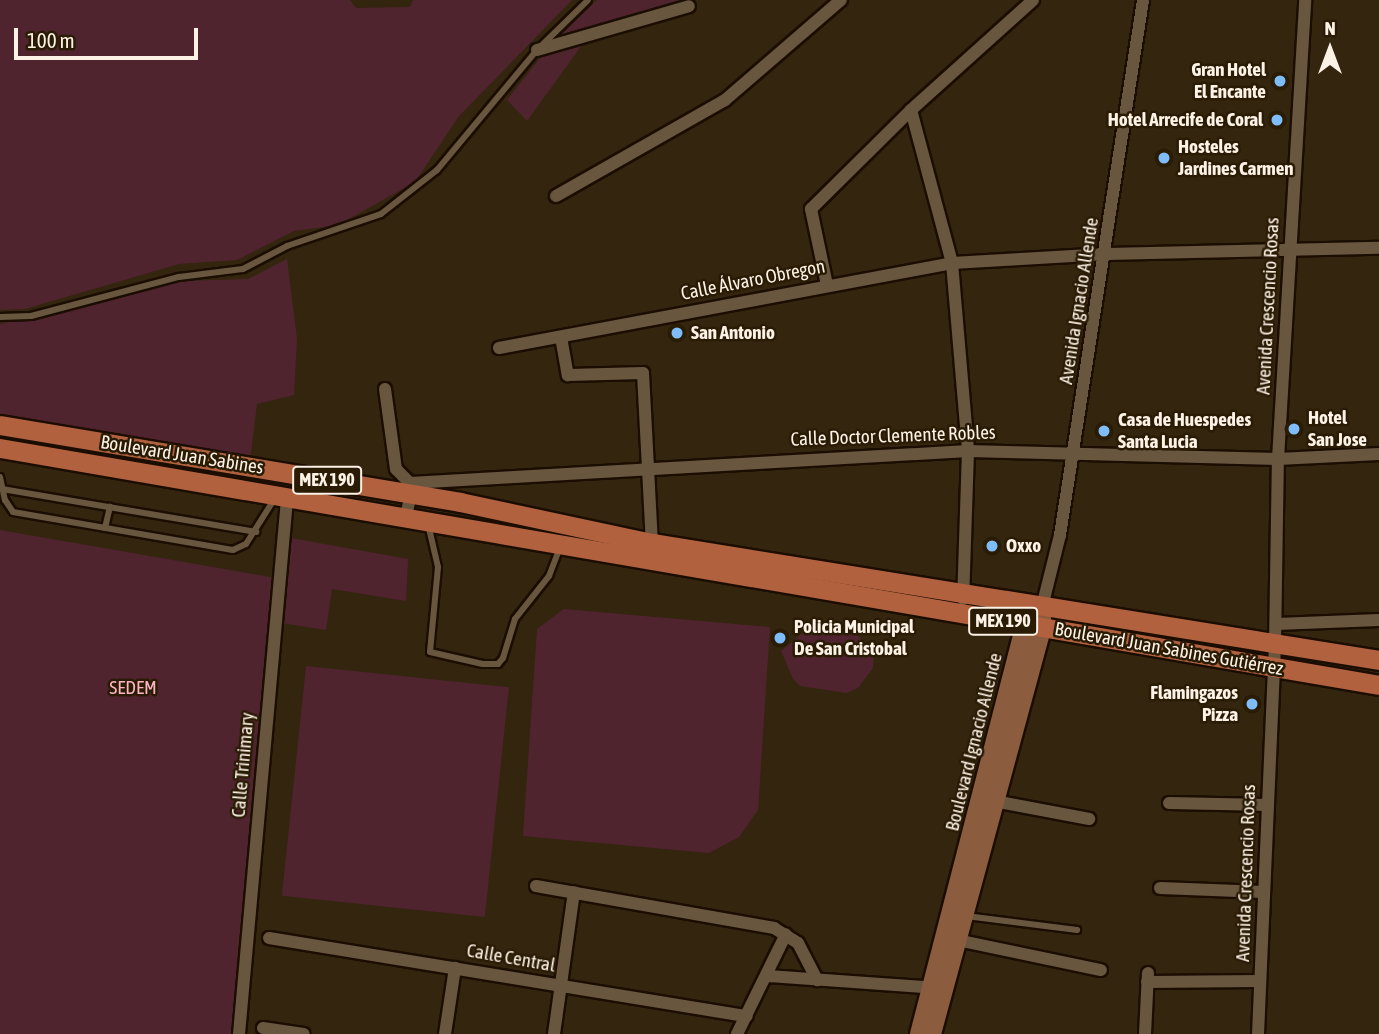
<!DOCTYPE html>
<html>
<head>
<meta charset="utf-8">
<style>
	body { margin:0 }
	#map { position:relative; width:1379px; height:1034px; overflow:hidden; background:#34250f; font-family:"Asap Condensed",sans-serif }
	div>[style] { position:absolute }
	.green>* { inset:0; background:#4f242f; transform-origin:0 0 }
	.roads { filter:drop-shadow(2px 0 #1b0d00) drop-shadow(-2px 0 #1b0d00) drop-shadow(0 2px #1b0d00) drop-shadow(0 -2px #1b0d00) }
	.lane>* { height:6px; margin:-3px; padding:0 3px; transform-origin:3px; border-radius:3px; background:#68563f }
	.street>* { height:12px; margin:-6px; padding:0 6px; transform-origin:6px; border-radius:6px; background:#68563f }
	.secondary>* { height:18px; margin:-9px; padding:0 9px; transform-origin:9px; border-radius:9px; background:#8c5c3f }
	.primary>* { height:19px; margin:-9.5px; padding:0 9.5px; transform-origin:9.5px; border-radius:9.5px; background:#b1613e }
	.dots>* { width:19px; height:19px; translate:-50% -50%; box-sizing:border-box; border:4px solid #2a1b05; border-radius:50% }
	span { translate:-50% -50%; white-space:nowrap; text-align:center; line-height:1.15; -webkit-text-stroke:5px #2a1b05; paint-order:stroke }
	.shield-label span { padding:2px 5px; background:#2a1b05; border:2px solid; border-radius:5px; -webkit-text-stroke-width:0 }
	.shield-label { font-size:18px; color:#fcf2e5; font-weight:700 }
	.poi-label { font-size:19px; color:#fcf2e5; font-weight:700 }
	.right { translate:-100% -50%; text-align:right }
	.left { translate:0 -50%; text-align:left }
	.street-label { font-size:19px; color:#fcf2e5 }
	.park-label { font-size:19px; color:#fdb5c4 }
	.north { position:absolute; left:1295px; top:14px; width:70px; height:70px; -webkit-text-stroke:5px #2a1b05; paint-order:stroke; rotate:0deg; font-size:19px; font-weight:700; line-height:28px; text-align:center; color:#fcf2e5 }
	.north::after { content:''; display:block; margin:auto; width:24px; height:32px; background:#fcf2e5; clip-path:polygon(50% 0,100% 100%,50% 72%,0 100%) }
	.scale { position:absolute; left:14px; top:28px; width:184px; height:32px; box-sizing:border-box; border:4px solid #fcf2e5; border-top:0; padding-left:9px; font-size:21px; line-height:24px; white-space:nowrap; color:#fcf2e5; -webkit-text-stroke:5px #2a1b05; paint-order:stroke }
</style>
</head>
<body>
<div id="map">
	<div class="green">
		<div style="clip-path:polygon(0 0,350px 0,356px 8px,410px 7px,413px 0,572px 0,459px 116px,415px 182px,338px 225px,294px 231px,237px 260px,179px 264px,25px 309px,0 310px)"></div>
		<div style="clip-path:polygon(597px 0,683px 0,684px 4px,592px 31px,527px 121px,507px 100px,552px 43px)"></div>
		<div style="clip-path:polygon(287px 259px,297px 339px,294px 395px,257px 404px,249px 468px,0 421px,0 324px,181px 281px,248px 279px)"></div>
		<div style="clip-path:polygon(0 530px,276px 578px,237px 1034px,0 1034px)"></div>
		<div style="clip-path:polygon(291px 538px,408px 559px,406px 601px,332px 589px,326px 630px,282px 623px)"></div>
		<div style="clip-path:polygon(564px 609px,770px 627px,758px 810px,739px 837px,709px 853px,523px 836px,537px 629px)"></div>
		<div style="clip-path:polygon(810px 627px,856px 634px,866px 644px,874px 656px,873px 668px,858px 688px,846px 693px,800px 686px,793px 679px,781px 651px)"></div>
		<div style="left:306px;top:666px;width:204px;height:231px;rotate:6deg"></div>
	</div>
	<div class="roads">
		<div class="lane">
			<div style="left:0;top:317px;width:31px;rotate:-2deg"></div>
			<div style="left:31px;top:316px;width:153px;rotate:-14.8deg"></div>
			<div style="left:179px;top:277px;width:64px;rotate:-7.1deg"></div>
			<div style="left:243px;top:269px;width:50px;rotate:-27.6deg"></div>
			<div style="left:287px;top:246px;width:99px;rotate:-18.8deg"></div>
			<div style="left:381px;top:214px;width:71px;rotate:-38.2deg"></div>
			<div style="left:437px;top:170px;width:156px;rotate:-50.2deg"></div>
			<div style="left:537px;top:50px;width:71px;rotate:-44.4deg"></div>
			<div style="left:0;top:477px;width:24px;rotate:78deg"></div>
			<div style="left:5px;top:500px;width:14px;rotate:56deg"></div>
			<div style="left:13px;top:512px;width:223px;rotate:9.8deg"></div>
			<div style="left:233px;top:550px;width:14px;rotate:-25deg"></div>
			<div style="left:246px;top:544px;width:54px;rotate:-57.8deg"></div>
			<div style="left:2px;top:489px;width:258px;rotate:9.6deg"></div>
			<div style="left:428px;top:524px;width:44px;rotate:76.9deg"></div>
			<div style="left:438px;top:567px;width:85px;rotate:95.4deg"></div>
			<div style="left:430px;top:652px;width:54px;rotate:12.8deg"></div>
			<div style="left:483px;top:664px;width:15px"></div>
			<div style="left:498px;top:664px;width:8px;rotate:-50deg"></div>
			<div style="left:503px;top:658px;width:41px;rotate:-72.9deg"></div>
			<div style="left:515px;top:619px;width:55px;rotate:-51.7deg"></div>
			<div style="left:549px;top:576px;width:30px;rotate:-69deg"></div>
			<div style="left:105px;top:528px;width:22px;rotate:-77deg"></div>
			<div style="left:966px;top:916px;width:112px;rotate:7.2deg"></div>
		</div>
		<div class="street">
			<div style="left:537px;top:50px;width:158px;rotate:-16.1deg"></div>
			<div style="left:911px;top:110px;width:158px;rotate:75deg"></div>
			<div style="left:952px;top:263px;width:189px;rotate:85.1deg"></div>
			<div style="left:968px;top:451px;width:148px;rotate:91.9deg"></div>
			<div style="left:556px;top:196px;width:194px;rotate:-29.6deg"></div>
			<div style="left:725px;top:100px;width:153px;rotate:-40.8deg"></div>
			<div style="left:827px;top:285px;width:78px;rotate:-101.9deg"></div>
			<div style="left:811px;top:209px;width:141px;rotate:-44.7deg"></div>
			<div style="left:911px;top:110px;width:164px;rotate:-42deg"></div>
			<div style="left:561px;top:337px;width:39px;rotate:80deg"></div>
			<div style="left:568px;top:375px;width:75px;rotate:-1.5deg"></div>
			<div style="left:643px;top:373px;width:170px;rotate:87deg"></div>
			<div style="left:499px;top:348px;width:461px;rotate:-10.6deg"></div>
			<div style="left:952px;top:263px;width:155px;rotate:-3.3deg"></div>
			<div style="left:1107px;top:254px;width:272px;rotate:-1.3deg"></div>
			<div style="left:385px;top:389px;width:81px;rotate:82.2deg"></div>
			<div style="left:396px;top:469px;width:20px;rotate:45deg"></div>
			<div style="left:410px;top:483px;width:11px;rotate:85deg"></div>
			<div style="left:411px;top:494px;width:26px;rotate:103deg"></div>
			<div style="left:410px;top:483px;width:559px;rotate:-3.28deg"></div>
			<div style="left:968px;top:451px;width:310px;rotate:1.5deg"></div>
			<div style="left:1278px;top:459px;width:101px;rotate:-2.8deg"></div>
			<div style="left:1042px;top:607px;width:74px;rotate:-76deg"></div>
			<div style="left:1060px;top:535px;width:541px;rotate:-81.18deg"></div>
			<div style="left:1276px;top:624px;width:103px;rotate:-2.2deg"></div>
			<div style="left:994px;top:801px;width:97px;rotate:10.7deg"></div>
			<div style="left:1169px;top:803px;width:99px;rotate:1.2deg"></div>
			<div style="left:536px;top:886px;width:242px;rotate:10deg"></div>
			<div style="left:774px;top:928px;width:28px;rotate:32deg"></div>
			<div style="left:798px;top:943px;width:42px;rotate:62.8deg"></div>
			<div style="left:1160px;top:888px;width:104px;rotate:2.2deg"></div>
			<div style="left:269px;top:938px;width:484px;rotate:9.3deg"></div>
			<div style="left:957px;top:940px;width:147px;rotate:11.8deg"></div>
			<div style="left:767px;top:976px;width:171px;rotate:4deg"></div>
			<div style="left:1147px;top:982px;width:113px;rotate:-0.5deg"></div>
			<div style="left:263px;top:1028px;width:41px;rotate:8.3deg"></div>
			<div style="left:239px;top:1034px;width:537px;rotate:-84.87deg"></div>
			<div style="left:445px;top:1034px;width:67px;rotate:-81.4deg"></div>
			<div style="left:554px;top:1034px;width:143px;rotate:-82deg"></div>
			<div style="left:737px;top:1034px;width:111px;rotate:-63.9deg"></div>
			<div style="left:1145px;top:1034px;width:61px;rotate:-87.2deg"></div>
			<div style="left:1258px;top:1034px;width:390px;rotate:-87.5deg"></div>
			<div style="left:1275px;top:644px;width:185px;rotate:-89.1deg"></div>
			<div style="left:1278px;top:459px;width:460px;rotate:-86.6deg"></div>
		</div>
		<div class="secondary">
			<div style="left:919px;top:1034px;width:423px;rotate:-75.5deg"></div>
			<div style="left:1025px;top:625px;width:25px;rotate:-47deg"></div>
			<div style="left:932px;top:1034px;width:421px;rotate:-74.8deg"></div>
			<div style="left:1042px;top:628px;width:14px;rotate:-90deg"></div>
		</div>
		<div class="primary">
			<div style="left:0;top:425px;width:466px;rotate:9.5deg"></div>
			<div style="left:460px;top:502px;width:196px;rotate:12.1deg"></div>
			<div style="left:652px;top:543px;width:736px;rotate:9.14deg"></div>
			<div style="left:0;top:448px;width:1399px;rotate:9.75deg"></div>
		</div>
	</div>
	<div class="dots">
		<div style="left:1280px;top:81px;background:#7ebdf9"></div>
		<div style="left:1277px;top:120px;background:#7ebdf9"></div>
		<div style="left:1164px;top:158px;background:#7ebdf9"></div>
		<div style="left:677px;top:333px;background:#7ebdf9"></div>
		<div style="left:1294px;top:429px;background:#7ebdf9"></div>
		<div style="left:1104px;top:431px;background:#7ebdf9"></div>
		<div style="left:992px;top:546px;background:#7ebdf9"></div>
		<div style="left:780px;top:638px;background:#7ebdf9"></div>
		<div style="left:1252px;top:704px;background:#7ebdf9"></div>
	</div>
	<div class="shield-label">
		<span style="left:327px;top:480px">MEX 190</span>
		<span style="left:1003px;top:621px">MEX 190</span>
	</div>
	<div class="poi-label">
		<span class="right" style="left:1266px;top:81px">Gran Hotel<br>El Encante</span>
		<span class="right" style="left:1263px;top:120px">Hotel Arrecife de Coral</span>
		<span class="left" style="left:1178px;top:158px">Hosteles<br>Jardines Carmen</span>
		<span class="left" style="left:691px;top:333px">San Antonio</span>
		<span class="left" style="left:1308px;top:429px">Hotel<br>San Jose</span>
		<span class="left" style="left:1118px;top:431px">Casa de Huespedes<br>Santa Lucia</span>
		<span class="left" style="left:1006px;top:546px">Oxxo</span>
		<span class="left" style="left:794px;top:638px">Policia Municipal<br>De San Cristobal</span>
		<span class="right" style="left:1238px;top:704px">Flamingazos<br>Pizza</span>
	</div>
	<div class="street-label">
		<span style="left:753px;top:280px;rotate:-11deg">Calle Álvaro Obregon</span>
		<span style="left:1079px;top:301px;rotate:-81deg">Avenida Ignacio Allende</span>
		<span style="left:1268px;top:306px;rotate:-87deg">Avenida Crescencio Rosas</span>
		<span style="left:893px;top:436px;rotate:-2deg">Calle Doctor Clemente Robles</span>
		<span style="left:182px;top:455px;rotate:9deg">Boulevard Juan Sabines</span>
		<span style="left:1169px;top:649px;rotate:10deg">Boulevard Juan Sabines Gutiérrez</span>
		<span style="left:974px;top:742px;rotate:-76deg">Boulevard Ignacio Allende</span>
		<span style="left:243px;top:765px;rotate:-85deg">Calle Trinimary</span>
		<span style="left:1246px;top:873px;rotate:-88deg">Avenida Crescencio Rosas</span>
		<span style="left:511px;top:958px;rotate:10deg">Calle Central</span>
	</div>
	<div class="park-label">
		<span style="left:133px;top:688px">SEDEM</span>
	</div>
	<div class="north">N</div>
	<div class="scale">100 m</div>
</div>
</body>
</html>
